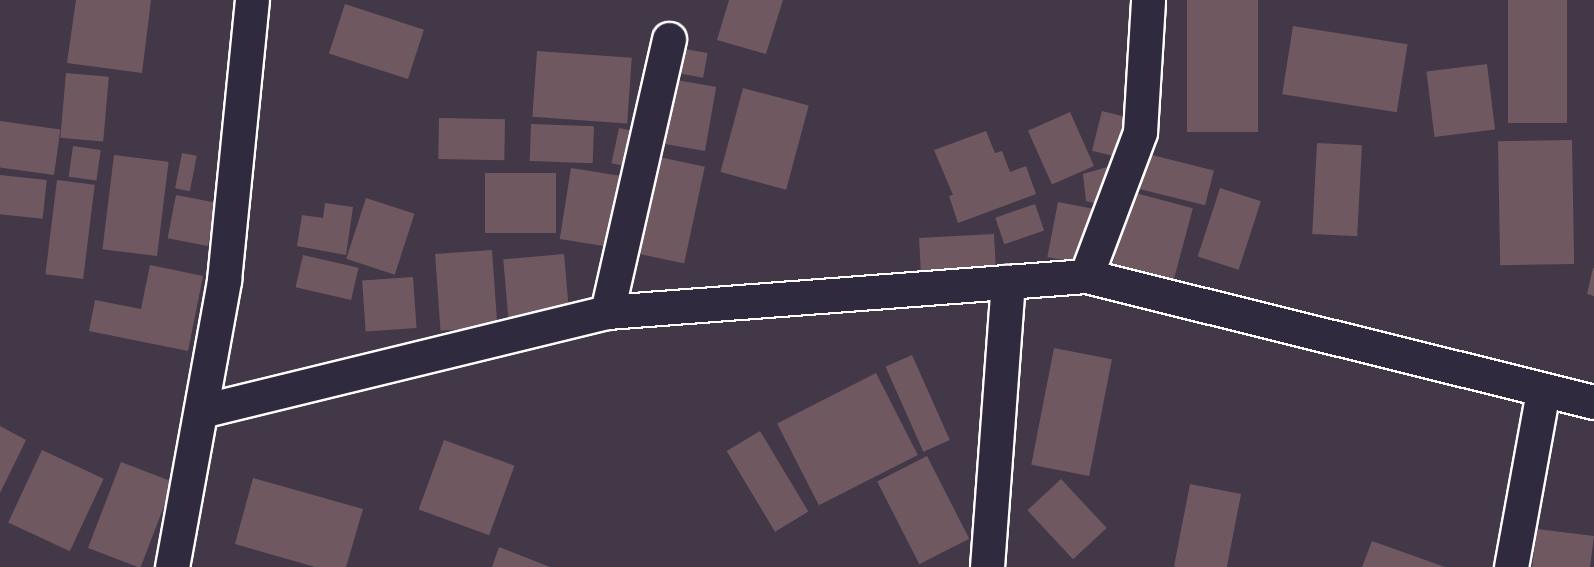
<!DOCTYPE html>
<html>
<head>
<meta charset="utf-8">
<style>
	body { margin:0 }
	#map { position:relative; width:1594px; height:567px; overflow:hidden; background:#423848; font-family:"Shantell Sans",sans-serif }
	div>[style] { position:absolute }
	.building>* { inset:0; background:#705861; transform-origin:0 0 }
	.roads { filter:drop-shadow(2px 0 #fff) drop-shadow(-2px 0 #fff) drop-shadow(0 2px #fff) drop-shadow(0 -2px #fff) }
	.minor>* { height:33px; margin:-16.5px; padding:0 16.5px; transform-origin:16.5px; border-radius:16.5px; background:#2f2a3d }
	span { translate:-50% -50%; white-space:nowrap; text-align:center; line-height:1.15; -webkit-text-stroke:6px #2f2a3d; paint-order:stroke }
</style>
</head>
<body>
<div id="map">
	<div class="building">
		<div style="clip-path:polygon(76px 0,151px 0,142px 73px,67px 63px)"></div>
		<div style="clip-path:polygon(729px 0,783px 0,766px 54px,717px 40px)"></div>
		<div style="left:1187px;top:0;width:71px;height:132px"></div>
		<div style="left:1508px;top:0;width:59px;height:123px"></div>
		<div style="left:345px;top:4px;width:83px;height:52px;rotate:18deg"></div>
		<div style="left:1293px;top:26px;width:116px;height:69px;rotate:9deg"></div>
		<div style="left:673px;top:47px;width:35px;height:25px;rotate:10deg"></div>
		<div style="left:537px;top:51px;width:95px;height:66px;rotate:4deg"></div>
		<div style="left:1487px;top:64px;width:66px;height:61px;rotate:83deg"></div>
		<div style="left:66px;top:73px;width:43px;height:65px;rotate:5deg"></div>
		<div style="left:665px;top:78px;width:52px;height:65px;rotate:10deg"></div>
		<div style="left:743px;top:88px;width:68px;height:87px;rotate:15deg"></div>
		<div style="left:1102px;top:111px;width:32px;height:41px;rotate:14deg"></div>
		<div style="left:1070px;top:112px;width:59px;height:46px;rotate:66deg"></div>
		<div style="left:439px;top:118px;width:66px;height:41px;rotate:1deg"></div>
		<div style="left:0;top:121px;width:61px;height:46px;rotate:8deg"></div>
		<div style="left:531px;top:124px;width:63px;height:37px;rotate:2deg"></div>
		<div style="left:619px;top:128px;width:24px;height:36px;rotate:12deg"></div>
		<div style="clip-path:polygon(986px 131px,995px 153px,1002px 151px,1010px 172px,1026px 166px,1036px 194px,958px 223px,949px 196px,953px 195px,934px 150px)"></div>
		<div style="left:1572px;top:140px;width:124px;height:74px;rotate:89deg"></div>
		<div style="left:1317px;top:143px;width:45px;height:91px;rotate:3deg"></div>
		<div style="left:73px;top:146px;width:28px;height:31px;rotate:8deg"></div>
		<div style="left:182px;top:153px;width:15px;height:36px;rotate:11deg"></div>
		<div style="left:1144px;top:153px;width:72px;height:36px;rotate:14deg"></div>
		<div style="left:114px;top:155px;width:55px;height:95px;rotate:7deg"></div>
		<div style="left:650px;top:155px;width:56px;height:99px;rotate:12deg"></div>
		<div style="clip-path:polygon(1118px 164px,1102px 205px,1086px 201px,1083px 174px)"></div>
		<div style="left:571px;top:168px;width:51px;height:72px;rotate:9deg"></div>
		<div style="left:485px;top:173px;width:71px;height:60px"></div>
		<div style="left:0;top:175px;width:47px;height:39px;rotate:6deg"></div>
		<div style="left:57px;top:180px;width:38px;height:95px;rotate:7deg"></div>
		<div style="left:1220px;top:188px;width:43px;height:72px;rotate:18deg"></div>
		<div style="left:1132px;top:192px;width:63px;height:86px;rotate:15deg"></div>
		<div style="left:176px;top:195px;width:41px;height:44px;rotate:11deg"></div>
		<div style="left:366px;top:198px;width:51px;height:64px;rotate:18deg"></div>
		<div style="left:1058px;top:202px;width:41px;height:56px;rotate:11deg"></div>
		<div style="clip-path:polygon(325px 203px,353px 207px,346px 255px,297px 246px,302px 215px,323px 218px)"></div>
		<div style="left:1035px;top:204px;width:28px;height:42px;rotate:71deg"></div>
		<div style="left:994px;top:234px;width:40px;height:75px;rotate:87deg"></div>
		<div style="left:492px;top:250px;width:77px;height:57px;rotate:86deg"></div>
		<div style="left:564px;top:254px;width:61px;height:61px;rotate:85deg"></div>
		<div style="left:303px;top:255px;width:57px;height:33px;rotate:13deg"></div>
		<div style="clip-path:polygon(150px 265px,203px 276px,188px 351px,89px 331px,95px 300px,141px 309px)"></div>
		<div style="clip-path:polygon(1593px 268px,1594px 268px,1594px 296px,1587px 294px)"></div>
		<div style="left:413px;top:277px;width:51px;height:51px;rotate:86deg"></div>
		<div style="left:1054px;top:348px;width:59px;height:119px;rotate:11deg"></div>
		<div style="left:912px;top:355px;width:93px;height:29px;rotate:66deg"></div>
		<div style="left:876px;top:373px;width:92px;height:111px;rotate:63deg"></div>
		<div style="clip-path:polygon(0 426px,26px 440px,0 493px)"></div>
		<div style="left:760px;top:431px;width:94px;height:39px;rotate:59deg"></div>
		<div style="left:444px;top:440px;width:75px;height:74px;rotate:20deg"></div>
		<div style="left:42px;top:450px;width:68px;height:80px;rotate:25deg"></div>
		<div style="left:927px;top:456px;width:93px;height:56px;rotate:63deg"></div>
		<div style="left:121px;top:462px;width:56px;height:92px;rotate:21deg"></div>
		<div style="clip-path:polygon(253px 478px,363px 509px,346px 567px,315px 567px,235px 544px)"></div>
		<div style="left:1061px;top:479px;width:67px;height:46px;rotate:47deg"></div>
		<div style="left:1190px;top:484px;width:52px;height:84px;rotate:11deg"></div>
		<div style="clip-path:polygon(1537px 529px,1594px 536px,1590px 567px,1532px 567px)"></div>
		<div style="clip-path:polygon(1372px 541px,1445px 567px,1362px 567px)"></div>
		<div style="clip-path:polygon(499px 547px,550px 567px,492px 567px)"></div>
	</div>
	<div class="roads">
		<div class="minor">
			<div style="left:1086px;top:276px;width:154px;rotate:-69.4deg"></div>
			<div style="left:1140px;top:132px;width:132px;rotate:-86.5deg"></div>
			<div style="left:607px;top:312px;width:280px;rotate:-77.2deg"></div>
			<div style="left:201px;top:411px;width:418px;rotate:-13.7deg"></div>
			<div style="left:607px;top:312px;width:480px;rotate:-4.3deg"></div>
			<div style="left:1086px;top:276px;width:523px;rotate:13.93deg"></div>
			<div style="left:172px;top:567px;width:292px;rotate:-79.7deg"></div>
			<div style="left:224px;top:280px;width:281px;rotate:-84.3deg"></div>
			<div style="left:987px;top:567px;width:286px;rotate:-85.8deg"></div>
			<div style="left:1511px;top:567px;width:179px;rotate:-79.7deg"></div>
		</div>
	</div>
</div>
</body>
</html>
